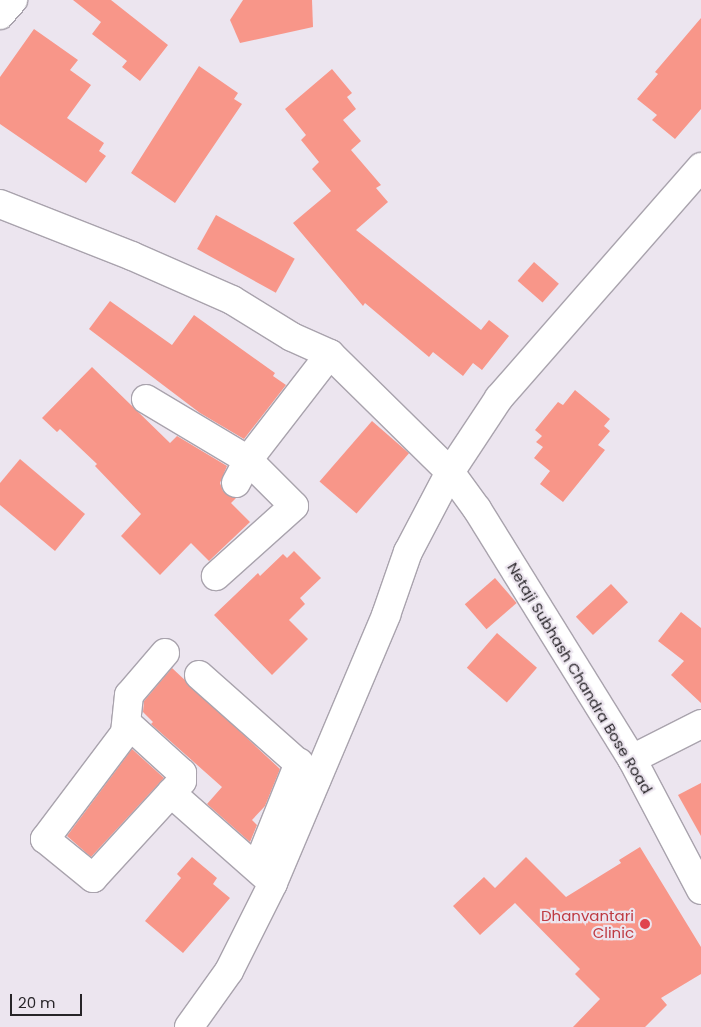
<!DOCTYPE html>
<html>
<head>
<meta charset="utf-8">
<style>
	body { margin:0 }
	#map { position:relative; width:701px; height:1027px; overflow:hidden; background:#ece5ef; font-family:Poppins,sans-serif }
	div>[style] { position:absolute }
	.building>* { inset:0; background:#f89689; transform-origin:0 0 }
	.roads { filter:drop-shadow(1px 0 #a9a3ad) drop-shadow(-1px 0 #a9a3ad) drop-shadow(0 1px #a9a3ad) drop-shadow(0 -1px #a9a3ad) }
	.street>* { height:28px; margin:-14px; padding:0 14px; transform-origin:14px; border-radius:14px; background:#fff }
	.dots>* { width:14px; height:14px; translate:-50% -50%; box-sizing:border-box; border:2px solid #ece5ef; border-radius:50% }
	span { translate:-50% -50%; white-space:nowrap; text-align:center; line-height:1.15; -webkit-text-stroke:4.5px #ece5ef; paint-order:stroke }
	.street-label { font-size:15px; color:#272428 }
	.health-label { font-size:15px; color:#be3a42 }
	.right { translate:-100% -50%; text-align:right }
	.scale { position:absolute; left:10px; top:994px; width:72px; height:22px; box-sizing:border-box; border:2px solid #272428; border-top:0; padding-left:6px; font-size:15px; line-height:18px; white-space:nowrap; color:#272428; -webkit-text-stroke:4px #ece5ef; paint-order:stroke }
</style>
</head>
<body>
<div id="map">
	<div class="building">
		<div style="clip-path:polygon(73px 0,111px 0,168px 45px,140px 81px,122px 67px,127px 61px,92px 34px,101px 22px)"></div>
		<div style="clip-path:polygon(243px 0,312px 0,313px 27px,240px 43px,230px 20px)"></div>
		<div style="clip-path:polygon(701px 18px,701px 109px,675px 139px,652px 120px,657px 115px,637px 99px,658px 74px,655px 72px)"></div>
		<div style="clip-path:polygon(34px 29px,78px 60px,70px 70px,91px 85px,67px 118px,104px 143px,99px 151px,106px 156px,86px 183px,0 124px,0 77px)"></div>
		<div style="clip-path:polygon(199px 66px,238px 93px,234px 99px,242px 104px,175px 203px,131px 173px)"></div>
		<div style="clip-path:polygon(332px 69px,352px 93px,347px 97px,356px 109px,343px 120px,361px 141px,351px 150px,381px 185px,376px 188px,388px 202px,356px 230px,481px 330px,489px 320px,509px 336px,482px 370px,473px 363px,463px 376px,433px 352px,429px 357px,365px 303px,363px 306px,293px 223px,331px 191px,312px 169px,319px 162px,301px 140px,306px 135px,285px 109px)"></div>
		<div style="left:216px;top:215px;width:90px;height:39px;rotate:29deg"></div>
		<div style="left:534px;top:262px;width:33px;height:25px;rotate:41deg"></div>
		<div style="clip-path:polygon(110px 301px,172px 345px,194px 315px,275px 373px,273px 376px,286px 385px,244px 439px,200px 413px,89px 329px)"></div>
		<div style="clip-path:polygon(92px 367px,170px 443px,177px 436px,227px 466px,220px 483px,223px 491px,236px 498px,231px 503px,250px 522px,209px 561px,191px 543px,160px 575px,121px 536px,141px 514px,95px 466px,97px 464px,60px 429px,57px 432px,42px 418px)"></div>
		<div style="clip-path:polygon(575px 390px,610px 419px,604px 426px,610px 431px,598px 445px,605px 450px,563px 502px,540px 484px,550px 471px,534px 458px,543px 447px,536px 442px,542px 436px,535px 430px,558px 402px,563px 405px)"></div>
		<div style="left:372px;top:421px;width:49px;height:80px;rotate:41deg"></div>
		<div style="clip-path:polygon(20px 459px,85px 514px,55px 551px,0 505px,0 483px)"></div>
		<div style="clip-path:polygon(294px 551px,321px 578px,300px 598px,305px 604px,289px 620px,308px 639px,272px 675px,214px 615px,258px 573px,260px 576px,283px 554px,287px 558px)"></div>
		<div style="left:495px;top:578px;width:33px;height:40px;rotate:49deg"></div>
		<div style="left:611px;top:584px;width:25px;height:48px;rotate:47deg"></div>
		<div style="clip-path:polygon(681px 612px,701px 628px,701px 703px,671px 675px,684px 661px,658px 641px)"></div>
		<div style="left:497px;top:633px;width:53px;height:46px;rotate:41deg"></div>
		<div style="clip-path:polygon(172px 668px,280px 769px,265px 806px,252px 820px,257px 825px,250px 842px,207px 804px,222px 787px,151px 724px,153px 722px,143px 712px,144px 701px)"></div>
		<div style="clip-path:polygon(132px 749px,164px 778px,91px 857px,67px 836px)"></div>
		<div style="clip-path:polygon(701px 783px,701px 836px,678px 795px)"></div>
		<div style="clip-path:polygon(640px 847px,701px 947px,701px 974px,661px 998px,667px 1005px,645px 1027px,573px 1027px,600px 999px,575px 974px,580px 969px,515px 903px,480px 935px,453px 906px,484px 877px,495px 888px,526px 857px,566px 897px,621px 863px,619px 860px)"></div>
		<div style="clip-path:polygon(192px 857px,217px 878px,213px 884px,230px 898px,183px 953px,145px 921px,181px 878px,177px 874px)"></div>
	</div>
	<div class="roads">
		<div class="street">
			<div style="left:0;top:15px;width:20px;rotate:-49deg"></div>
			<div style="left:0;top:204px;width:142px;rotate:21.5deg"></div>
			<div style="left:132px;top:256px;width:109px;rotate:23.7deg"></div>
			<div style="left:232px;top:300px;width:70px;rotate:31.7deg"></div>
			<div style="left:292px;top:337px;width:42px;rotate:24.1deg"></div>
			<div style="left:330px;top:354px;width:168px;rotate:44.5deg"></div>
			<div style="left:450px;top:472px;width:46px;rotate:53.9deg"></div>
			<div style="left:477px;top:509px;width:294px;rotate:58.2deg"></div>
			<div style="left:632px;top:759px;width:148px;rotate:62.2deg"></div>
			<div style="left:146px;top:399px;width:119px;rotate:30.9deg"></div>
			<div style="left:248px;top:460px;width:65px;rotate:45deg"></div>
			<div style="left:294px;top:506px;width:105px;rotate:138.1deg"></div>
			<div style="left:236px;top:483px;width:26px;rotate:-62deg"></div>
			<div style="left:248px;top:460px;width:134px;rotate:-52.3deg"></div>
			<div style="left:165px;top:653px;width:55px;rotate:130.6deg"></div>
			<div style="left:129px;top:695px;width:38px;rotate:96deg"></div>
			<div style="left:125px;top:733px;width:133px;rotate:127deg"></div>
			<div style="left:45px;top:839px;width:62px;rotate:39.1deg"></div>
			<div style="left:93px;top:878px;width:115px;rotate:-47.5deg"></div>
			<div style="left:171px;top:793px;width:136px;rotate:41.4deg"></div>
			<div style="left:199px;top:675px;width:157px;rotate:41.6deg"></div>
			<div style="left:128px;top:724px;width:73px;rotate:42.2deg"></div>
			<div style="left:182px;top:773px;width:8px;rotate:90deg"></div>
			<div style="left:182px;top:781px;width:16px;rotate:133deg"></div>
			<div style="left:632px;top:759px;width:77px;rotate:-26.9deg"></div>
			<div style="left:260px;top:860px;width:105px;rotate:-68.1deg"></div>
			<div style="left:189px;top:1027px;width:69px;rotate:-54.5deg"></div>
			<div style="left:229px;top:971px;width:98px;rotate:-63.4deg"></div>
			<div style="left:273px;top:883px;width:291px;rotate:-67.1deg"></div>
			<div style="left:386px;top:615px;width:67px;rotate:-70.8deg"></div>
			<div style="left:408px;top:552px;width:90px;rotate:-62.3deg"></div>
			<div style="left:450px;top:472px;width:89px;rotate:-56.5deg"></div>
			<div style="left:499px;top:398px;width:307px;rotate:-48.8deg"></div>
		</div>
	</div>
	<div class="dots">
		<div style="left:645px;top:924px;background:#e0444e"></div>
	</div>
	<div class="street-label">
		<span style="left:580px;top:678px;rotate:59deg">Netaji Subhash Chandra Bose Road</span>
	</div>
	<div class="health-label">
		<span class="right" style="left:634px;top:924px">Dhanvantari<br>Clinic</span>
	</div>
	<div class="scale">20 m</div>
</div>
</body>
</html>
